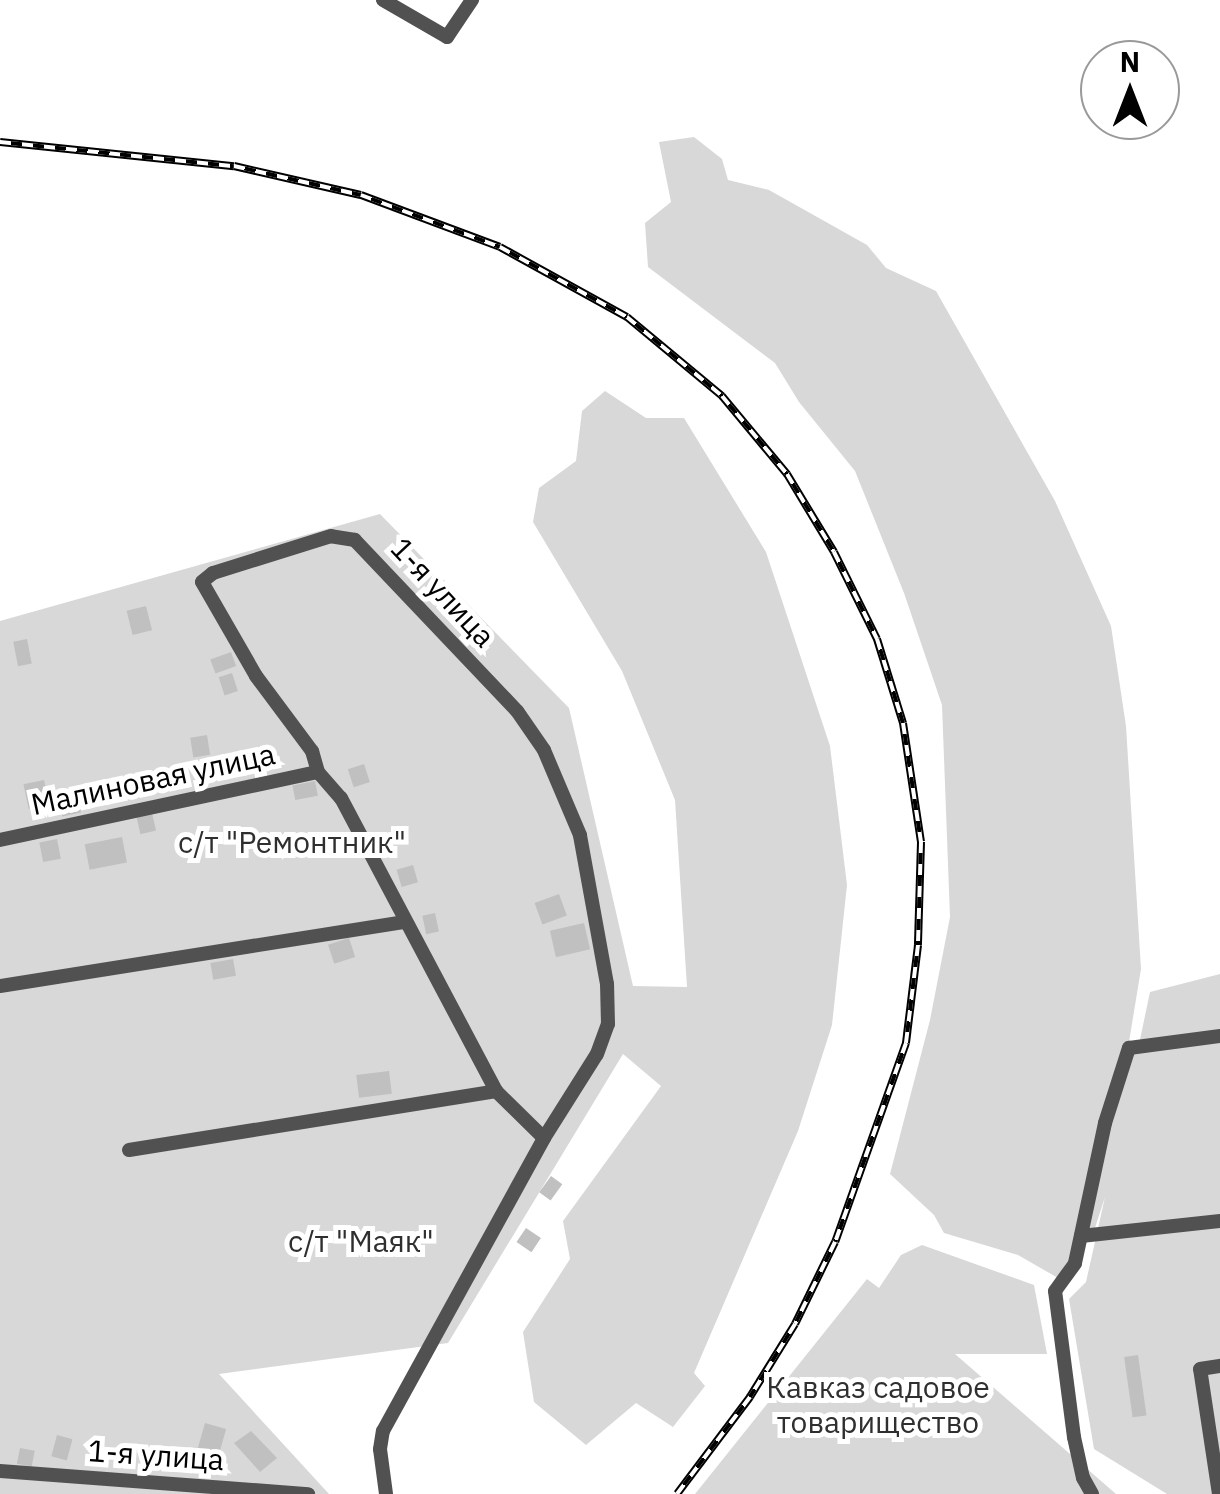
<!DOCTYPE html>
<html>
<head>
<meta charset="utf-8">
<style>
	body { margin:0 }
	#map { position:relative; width:1220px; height:1494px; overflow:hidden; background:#fff; font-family:"IBM Plex Sans",sans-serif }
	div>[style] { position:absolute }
	.green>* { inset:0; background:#d8d8d8 }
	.building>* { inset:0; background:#c0c0c0; transform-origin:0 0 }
	.minor>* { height:14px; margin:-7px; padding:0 7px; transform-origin:7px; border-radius:7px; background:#515151 }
	.rail>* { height:8px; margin-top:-4px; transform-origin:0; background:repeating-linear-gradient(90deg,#fff 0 11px,#000 0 22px); box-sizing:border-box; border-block:2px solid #000 }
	span { translate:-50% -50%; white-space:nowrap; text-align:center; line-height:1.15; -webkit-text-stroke:10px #fff; paint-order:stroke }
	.street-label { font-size:30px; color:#000 }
	.park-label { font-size:30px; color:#2f2f2f }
	.north { position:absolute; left:1080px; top:40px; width:100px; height:100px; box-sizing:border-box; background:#fff; border:2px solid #999; border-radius:50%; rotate:0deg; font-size:28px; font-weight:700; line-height:40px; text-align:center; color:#000 }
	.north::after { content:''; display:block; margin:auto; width:35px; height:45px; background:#000; clip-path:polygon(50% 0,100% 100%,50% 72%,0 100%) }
</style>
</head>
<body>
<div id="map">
	<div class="green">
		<div style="clip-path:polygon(694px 137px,722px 159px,728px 180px,769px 190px,867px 245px,886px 268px,936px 291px,1055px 501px,1111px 626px,1126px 726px,1141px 969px,1129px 1042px,1138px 1049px,1150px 992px,1220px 974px,1220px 1494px,1167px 1494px,1094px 1449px,1069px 1299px,1086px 1282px,1105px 1197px,1094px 1231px,1058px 1278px,1018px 1255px,944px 1233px,934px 1215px,890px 1174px,930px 1020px,950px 917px,942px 705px,904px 593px,855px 471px,799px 402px,775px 363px,648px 267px,645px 223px,671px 202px,659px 142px)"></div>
		<div style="clip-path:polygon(605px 391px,646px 418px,684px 418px,766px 552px,830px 746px,847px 885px,832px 1025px,798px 1131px,694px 1373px,705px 1386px,673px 1427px,636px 1403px,586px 1445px,534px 1402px,523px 1332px,570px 1259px,563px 1221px,661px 1086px,623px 1054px,448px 1343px,219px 1374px,329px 1494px,0 1494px,0 621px,380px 514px,569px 708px,633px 986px,687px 987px,675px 800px,622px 671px,533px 522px,539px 488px,576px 461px,582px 411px)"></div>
		<div style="clip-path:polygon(922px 1245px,1034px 1285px,1047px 1354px,955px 1354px,1116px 1494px,695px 1494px,867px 1279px,879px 1288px,901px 1255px)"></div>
	</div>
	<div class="building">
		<div style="left:146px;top:606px;width:25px;height:20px;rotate:76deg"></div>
		<div style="left:27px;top:639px;width:25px;height:14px;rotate:79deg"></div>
		<div style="left:231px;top:652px;width:15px;height:22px;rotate:70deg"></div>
		<div style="left:232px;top:673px;width:19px;height:14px;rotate:72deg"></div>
		<div style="left:207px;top:735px;width:20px;height:17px;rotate:81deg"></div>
		<div style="left:364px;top:764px;width:19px;height:17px;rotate:72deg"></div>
		<div style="left:44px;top:780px;width:25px;height:21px;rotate:78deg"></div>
		<div style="left:315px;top:781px;width:15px;height:23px;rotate:79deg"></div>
		<div style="left:77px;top:794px;width:19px;height:19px;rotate:78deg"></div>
		<div style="left:152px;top:813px;width:18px;height:16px;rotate:77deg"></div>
		<div style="left:122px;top:837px;width:26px;height:38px;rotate:79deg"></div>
		<div style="left:57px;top:839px;width:20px;height:18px;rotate:79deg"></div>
		<div style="left:413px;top:865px;width:18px;height:17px;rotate:74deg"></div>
		<div style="left:559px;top:894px;width:23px;height:26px;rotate:70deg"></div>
		<div style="left:435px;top:913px;width:19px;height:13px;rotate:78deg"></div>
		<div style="left:584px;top:923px;width:27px;height:35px;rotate:77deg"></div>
		<div style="left:349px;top:938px;width:20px;height:22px;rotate:72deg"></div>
		<div style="left:233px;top:959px;width:17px;height:23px;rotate:80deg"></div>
		<div style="left:389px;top:1071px;width:23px;height:33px;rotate:83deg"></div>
		<div style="left:551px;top:1176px;width:14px;height:20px;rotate:36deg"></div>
		<div style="left:526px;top:1228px;width:18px;height:17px;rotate:34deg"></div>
		<div style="left:1138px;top:1355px;width:61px;height:14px;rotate:82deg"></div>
		<div style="left:205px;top:1423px;width:22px;height:41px;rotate:16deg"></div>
		<div style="clip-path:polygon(251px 1431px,277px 1458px,260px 1472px,234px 1443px)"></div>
		<div style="left:57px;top:1435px;width:16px;height:22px;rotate:15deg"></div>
		<div style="left:20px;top:1448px;width:15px;height:16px;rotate:11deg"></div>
	</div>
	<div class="minor">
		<div style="left:383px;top:0;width:74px;rotate:30deg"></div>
		<div style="left:447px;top:37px;width:45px;rotate:-56deg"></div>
		<div style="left:0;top:840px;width:325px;rotate:-12.1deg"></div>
		<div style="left:0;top:986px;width:410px;rotate:-9deg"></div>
		<div style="left:129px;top:1150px;width:372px;rotate:-9.1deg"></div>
		<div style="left:1081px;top:1236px;width:140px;rotate:-6.2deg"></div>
		<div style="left:0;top:1471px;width:309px;rotate:4.3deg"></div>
		<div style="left:386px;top:1494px;width:45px;rotate:-97.6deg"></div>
		<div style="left:380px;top:1449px;width:18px;rotate:-81deg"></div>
		<div style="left:383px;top:1431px;width:334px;rotate:-61.2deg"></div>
		<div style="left:544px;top:1138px;width:99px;rotate:-57.8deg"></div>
		<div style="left:597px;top:1054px;width:32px;rotate:-70deg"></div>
		<div style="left:608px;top:1024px;width:40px;rotate:-91.4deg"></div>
		<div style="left:607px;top:984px;width:151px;rotate:-100.3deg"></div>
		<div style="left:580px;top:835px;width:92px;rotate:-113deg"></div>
		<div style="left:544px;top:750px;width:47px;rotate:-124.7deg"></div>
		<div style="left:517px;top:711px;width:236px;rotate:-133.5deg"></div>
		<div style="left:355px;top:540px;width:24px;rotate:-171deg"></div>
		<div style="left:331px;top:536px;width:124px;rotate:162.6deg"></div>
		<div style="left:213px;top:573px;width:14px;rotate:141deg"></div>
		<div style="left:202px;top:582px;width:108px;rotate:60.1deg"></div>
		<div style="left:256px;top:676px;width:94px;rotate:53.3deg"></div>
		<div style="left:312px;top:751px;width:22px;rotate:74deg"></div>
		<div style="left:318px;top:772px;width:35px;rotate:49deg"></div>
		<div style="left:341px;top:798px;width:331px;rotate:62.1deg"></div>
		<div style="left:496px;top:1091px;width:67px;rotate:44.4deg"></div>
		<div style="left:1092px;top:1494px;width:18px;rotate:-119deg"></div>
		<div style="left:1083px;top:1478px;width:42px;rotate:-102.4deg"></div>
		<div style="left:1074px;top:1437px;width:147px;rotate:-97.4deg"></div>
		<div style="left:1055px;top:1291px;width:34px;rotate:-54deg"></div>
		<div style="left:1075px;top:1263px;width:143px;rotate:-77.9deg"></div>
		<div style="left:1105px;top:1123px;width:79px;rotate:-72.3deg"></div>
		<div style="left:1129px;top:1048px;width:92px;rotate:-7.5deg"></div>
		<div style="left:1219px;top:1494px;width:126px;rotate:-98.6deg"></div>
		<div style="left:1200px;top:1369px;width:20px;rotate:-9deg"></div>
	</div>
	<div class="rail">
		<div style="left:0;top:142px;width:235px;rotate:5.9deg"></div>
		<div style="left:234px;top:166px;width:130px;rotate:12.9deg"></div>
		<div style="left:361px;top:195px;width:148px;rotate:20.5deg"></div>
		<div style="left:500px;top:247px;width:145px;rotate:28.9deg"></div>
		<div style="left:627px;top:317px;width:124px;rotate:39.7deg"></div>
		<div style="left:722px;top:396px;width:102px;rotate:50.2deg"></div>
		<div style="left:787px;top:474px;width:91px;rotate:58.9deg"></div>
		<div style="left:834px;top:552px;width:97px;rotate:63.7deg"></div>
		<div style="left:877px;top:639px;width:88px;rotate:72.8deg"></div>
		<div style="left:903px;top:723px;width:120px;rotate:81.4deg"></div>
		<div style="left:921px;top:842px;width:103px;rotate:91.7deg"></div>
		<div style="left:918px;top:945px;width:99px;rotate:97deg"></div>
		<div style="left:906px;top:1043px;width:211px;rotate:109.6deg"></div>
		<div style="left:835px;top:1242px;width:91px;rotate:116deg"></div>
		<div style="left:795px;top:1324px;width:86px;rotate:121.7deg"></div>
		<div style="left:750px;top:1397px;width:121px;rotate:127deg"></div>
	</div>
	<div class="street-label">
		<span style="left:443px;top:592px;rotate:47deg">1-я улица</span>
		<span style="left:153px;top:779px;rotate:-12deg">Малиновая улица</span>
		<span style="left:156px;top:1455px;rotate:4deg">1-я улица</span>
	</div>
	<div class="park-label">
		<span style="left:292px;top:842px">с/т "Ремонтник"</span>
		<span style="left:361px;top:1241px">с/т "Маяк"</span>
		<span style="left:878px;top:1404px">Кавказ садовое<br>товарищество</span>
	</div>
	<div class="north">N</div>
</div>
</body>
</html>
